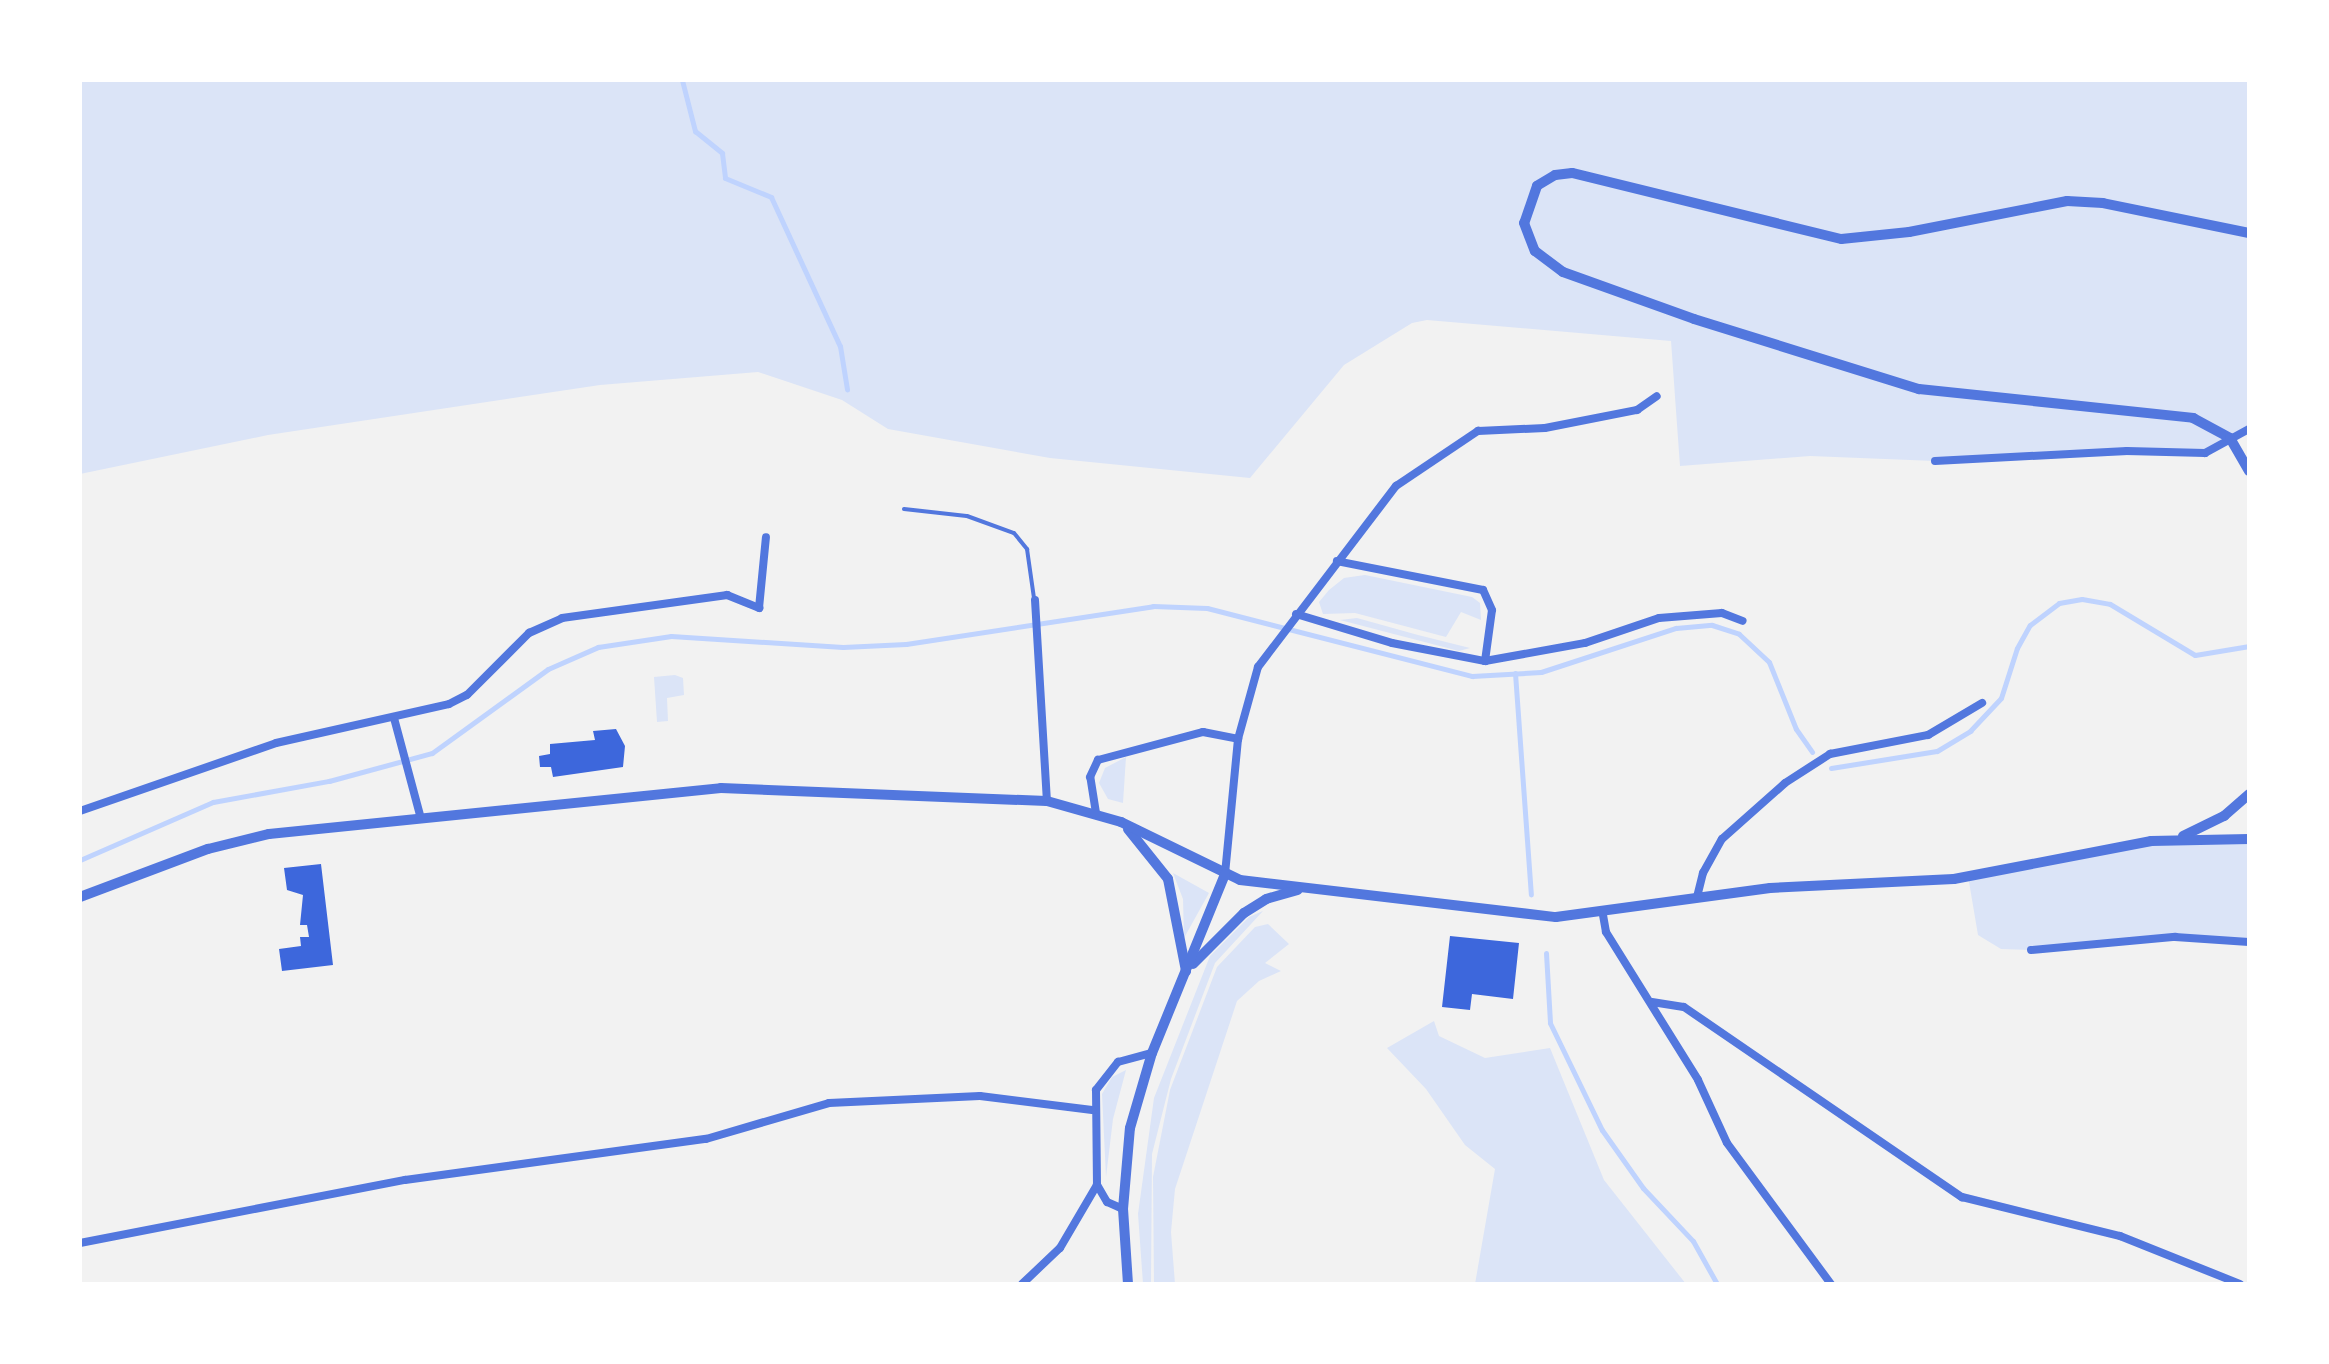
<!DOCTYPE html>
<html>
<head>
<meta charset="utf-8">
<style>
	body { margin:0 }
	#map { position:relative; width:2329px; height:1364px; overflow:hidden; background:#f2f2f2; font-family:"PT Sans",sans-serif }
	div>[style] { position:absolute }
	.green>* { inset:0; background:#dbe4f7 }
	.stream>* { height:5px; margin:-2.5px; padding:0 2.5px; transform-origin:2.5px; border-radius:2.5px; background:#bfd3fe }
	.building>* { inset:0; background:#3d67dc }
	.service>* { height:4px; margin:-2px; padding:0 2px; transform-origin:2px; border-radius:2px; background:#5277de }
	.minor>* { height:8px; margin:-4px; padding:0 4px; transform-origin:4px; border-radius:4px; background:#5277de }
	.tertiary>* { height:10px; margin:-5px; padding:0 5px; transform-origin:5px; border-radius:5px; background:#5277de }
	span { translate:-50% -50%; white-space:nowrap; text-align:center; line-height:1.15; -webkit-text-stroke:8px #fff; paint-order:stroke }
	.frame { position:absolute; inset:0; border:82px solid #fff; pointer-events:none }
</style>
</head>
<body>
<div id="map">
	<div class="green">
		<div style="clip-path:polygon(80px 80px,2249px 80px,2249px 429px,2205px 453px,1935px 461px,1810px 456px,1680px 466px,1671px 341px,1427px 320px,1412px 323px,1344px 365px,1250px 478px,1050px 458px,888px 429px,842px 400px,758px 372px,600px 385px,268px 435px,80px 474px)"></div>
		<div style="clip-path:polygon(1365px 575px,1472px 597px,1480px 603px,1481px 620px,1461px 612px,1446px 637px,1355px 613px,1323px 614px,1319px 602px,1329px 590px,1344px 578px)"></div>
		<div style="clip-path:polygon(1357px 618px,1418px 635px,1470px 648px,1459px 651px,1340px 620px)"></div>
		<div style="clip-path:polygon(675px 675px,683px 678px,684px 695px,667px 698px,668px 721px,657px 722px,654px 677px)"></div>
		<div style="clip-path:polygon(1126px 757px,1123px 803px,1108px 799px,1099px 783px,1105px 768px)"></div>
		<div style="clip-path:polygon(2249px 840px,2249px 942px,2204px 937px,2031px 950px,2001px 949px,1978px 935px,1968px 876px,2151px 841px)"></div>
		<div style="clip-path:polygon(1173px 873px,1209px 893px,1184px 938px,1183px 899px)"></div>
		<div style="clip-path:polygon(1263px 911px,1215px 963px,1171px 1079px,1152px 1154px,1151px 1284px,1143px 1284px,1138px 1214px,1154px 1098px,1210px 956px,1249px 917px)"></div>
		<div style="clip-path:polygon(1268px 924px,1289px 944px,1265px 963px,1281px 971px,1259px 981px,1237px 1001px,1175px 1189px,1171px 1232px,1175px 1284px,1154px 1284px,1153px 1177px,1170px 1090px,1217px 967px,1255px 927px)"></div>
		<div style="clip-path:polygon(1434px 1021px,1439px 1036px,1485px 1058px,1550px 1048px,1604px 1180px,1686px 1284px,1475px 1284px,1495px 1169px,1465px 1145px,1426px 1089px,1387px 1048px)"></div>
		<div style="clip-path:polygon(1126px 1070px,1113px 1119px,1106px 1177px,1102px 1094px,1112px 1077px)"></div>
	</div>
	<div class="stream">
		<div style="left:682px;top:80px;width:53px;rotate:75.7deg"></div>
		<div style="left:695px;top:131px;width:35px;rotate:39deg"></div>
		<div style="left:722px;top:153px;width:25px;rotate:83deg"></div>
		<div style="left:725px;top:178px;width:50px;rotate:22.4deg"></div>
		<div style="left:771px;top:197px;width:164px;rotate:65.2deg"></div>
		<div style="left:840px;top:346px;width:44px;rotate:80.8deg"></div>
		<div style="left:1515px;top:673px;width:222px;rotate:85.9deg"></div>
		<div style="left:1831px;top:768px;width:107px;rotate:-9.1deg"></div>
		<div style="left:1937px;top:751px;width:39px;rotate:-31deg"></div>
		<div style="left:1970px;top:731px;width:45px;rotate:-46.8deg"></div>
		<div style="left:2001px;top:698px;width:52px;rotate:-72.3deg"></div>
		<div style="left:2017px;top:648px;width:26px;rotate:-61deg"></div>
		<div style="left:2030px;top:625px;width:36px;rotate:-37deg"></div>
		<div style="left:2059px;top:603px;width:23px;rotate:-10deg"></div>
		<div style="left:2082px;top:599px;width:28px;rotate:10deg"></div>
		<div style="left:2110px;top:604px;width:99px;rotate:31deg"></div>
		<div style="left:2195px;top:655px;width:55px;rotate:-9.5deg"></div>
		<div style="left:80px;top:860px;width:145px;rotate:-23.6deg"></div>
		<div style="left:213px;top:802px;width:118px;rotate:-10.3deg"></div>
		<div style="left:329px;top:781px;width:107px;rotate:-15.2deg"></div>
		<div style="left:432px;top:753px;width:143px;rotate:-35.9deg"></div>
		<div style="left:548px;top:669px;width:55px;rotate:-23.7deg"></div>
		<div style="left:598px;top:647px;width:74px;rotate:-8.6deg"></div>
		<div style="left:671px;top:636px;width:172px;rotate:3.7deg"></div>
		<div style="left:843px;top:647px;width:63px;rotate:-2.7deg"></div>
		<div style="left:906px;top:644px;width:250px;rotate:-8.7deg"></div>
		<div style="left:1153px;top:606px;width:54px;rotate:2.1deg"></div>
		<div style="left:1207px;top:608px;width:274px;rotate:14.4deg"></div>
		<div style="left:1472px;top:676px;width:69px;rotate:-3.3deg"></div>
		<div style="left:1541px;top:672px;width:142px;rotate:-18.1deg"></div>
		<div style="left:1676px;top:628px;width:36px;rotate:-5deg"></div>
		<div style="left:1712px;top:625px;width:28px;rotate:18deg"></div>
		<div style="left:1739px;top:634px;width:41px;rotate:43deg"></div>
		<div style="left:1769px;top:662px;width:72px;rotate:68.1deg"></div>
		<div style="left:1796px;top:729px;width:28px;rotate:55deg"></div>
		<div style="left:1546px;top:953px;width:70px;rotate:86.7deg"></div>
		<div style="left:1550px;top:1023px;width:119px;rotate:64.1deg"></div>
		<div style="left:1602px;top:1130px;width:71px;rotate:54.7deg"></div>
		<div style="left:1643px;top:1188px;width:73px;rotate:46.7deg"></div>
		<div style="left:1693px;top:1241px;width:49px;rotate:60.8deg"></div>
	</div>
	<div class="building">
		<div style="clip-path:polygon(616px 729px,625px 746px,623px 767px,553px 777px,551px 767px,540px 767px,539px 756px,550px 754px,550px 744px,595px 740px,593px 731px)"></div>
		<div style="clip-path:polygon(321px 864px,333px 965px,282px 971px,279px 949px,301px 946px,300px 937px,309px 937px,307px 925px,300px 925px,303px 895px,287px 890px,284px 868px)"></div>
		<div style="clip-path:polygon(1450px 936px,1519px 943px,1513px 999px,1472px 994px,1470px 1010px,1442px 1007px)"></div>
	</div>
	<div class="service">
		<div style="left:904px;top:509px;width:63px;rotate:6.3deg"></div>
		<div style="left:967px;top:516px;width:50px;rotate:19.9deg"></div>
		<div style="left:1014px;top:533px;width:21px;rotate:51deg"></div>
		<div style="left:1027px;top:549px;width:49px;rotate:81.9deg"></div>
	</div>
	<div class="minor">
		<div style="left:1935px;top:461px;width:192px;rotate:-3deg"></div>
		<div style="left:2127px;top:451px;width:78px;rotate:1.5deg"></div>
		<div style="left:2205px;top:453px;width:50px;rotate:-28.6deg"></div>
		<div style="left:1035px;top:600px;width:201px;rotate:86.6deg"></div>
		<div style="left:1296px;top:614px;width:100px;rotate:16.8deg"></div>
		<div style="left:1392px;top:643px;width:95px;rotate:11deg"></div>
		<div style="left:1485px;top:661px;width:51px;rotate:-82.2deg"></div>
		<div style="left:1492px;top:610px;width:22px;rotate:-114deg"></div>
		<div style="left:1483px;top:590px;width:149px;rotate:-168.8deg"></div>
		<div style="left:1485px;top:661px;width:102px;rotate:-10.2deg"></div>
		<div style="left:1585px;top:643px;width:78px;rotate:-18.7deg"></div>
		<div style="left:1659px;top:618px;width:63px;rotate:-4.5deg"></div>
		<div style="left:1722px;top:613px;width:22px;rotate:21deg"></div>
		<div style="left:394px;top:718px;width:100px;rotate:75deg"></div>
		<div style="left:80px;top:811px;width:207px;rotate:-19.1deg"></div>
		<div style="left:276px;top:743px;width:177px;rotate:-12.7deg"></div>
		<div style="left:449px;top:704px;width:20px;rotate:-27deg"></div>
		<div style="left:467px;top:695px;width:88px;rotate:-45deg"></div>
		<div style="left:529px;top:633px;width:36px;rotate:-24deg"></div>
		<div style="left:562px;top:618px;width:167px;rotate:-7.9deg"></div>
		<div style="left:727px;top:595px;width:35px;rotate:22deg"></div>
		<div style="left:759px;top:608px;width:71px;rotate:-84.4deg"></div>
		<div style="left:1096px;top:813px;width:36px;rotate:-99deg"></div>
		<div style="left:1090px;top:777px;width:19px;rotate:-65deg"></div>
		<div style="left:1098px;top:760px;width:109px;rotate:-14.9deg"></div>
		<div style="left:1203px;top:732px;width:36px;rotate:11deg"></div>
		<div style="left:1225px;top:874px;width:136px;rotate:-84.5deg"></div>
		<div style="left:1238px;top:739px;width:75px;rotate:-74.5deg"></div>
		<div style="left:1258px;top:667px;width:228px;rotate:-52.7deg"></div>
		<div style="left:1396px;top:486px;width:99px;rotate:-33.9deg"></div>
		<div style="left:1478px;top:431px;width:67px;rotate:-2.6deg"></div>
		<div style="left:1545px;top:428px;width:94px;rotate:-11.1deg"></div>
		<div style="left:1637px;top:410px;width:24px;rotate:-35deg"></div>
		<div style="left:1697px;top:897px;width:25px;rotate:-76deg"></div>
		<div style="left:1703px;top:873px;width:39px;rotate:-61deg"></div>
		<div style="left:1722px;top:839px;width:84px;rotate:-41.6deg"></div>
		<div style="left:1785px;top:783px;width:54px;rotate:-32.8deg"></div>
		<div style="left:1830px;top:754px;width:100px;rotate:-11deg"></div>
		<div style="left:1928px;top:735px;width:63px;rotate:-30.7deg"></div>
		<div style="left:1603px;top:915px;width:17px;rotate:80deg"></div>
		<div style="left:1606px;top:932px;width:174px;rotate:58.1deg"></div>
		<div style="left:1698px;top:1080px;width:69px;rotate:65.3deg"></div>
		<div style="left:1727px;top:1143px;width:175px;rotate:53.6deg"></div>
		<div style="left:2031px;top:950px;width:145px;rotate:-5.2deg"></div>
		<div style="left:2175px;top:937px;width:74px;rotate:3.9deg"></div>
		<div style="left:1652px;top:1002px;width:32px;rotate:9deg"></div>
		<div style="left:1684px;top:1007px;width:337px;rotate:34.4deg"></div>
		<div style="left:1962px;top:1197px;width:163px;rotate:13.9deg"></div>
		<div style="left:2120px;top:1236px;width:129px;rotate:21.8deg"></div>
		<div style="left:1123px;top:1209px;width:17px;rotate:-156deg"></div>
		<div style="left:1107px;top:1202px;width:20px;rotate:-120deg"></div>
		<div style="left:1097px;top:1185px;width:95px;rotate:-90.6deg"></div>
		<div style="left:1096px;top:1090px;width:36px;rotate:-52deg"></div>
		<div style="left:1118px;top:1062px;width:35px;rotate:-15deg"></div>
		<div style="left:80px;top:1243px;width:331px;rotate:-11deg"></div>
		<div style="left:405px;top:1180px;width:304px;rotate:-7.8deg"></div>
		<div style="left:706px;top:1139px;width:128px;rotate:-16.3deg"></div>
		<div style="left:829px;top:1103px;width:151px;rotate:-2.7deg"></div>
		<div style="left:980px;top:1096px;width:113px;rotate:7.1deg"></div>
		<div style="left:1022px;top:1284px;width:52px;rotate:-43.5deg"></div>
		<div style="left:1060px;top:1248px;width:73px;rotate:-59.6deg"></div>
	</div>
	<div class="tertiary">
		<div style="left:2249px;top:233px;width:149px;rotate:-168.4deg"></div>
		<div style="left:2103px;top:203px;width:36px;rotate:-177deg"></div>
		<div style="left:2067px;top:201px;width:161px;rotate:168.9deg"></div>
		<div style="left:1909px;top:232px;width:68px;rotate:174.1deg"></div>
		<div style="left:1841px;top:239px;width:277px;rotate:-166.2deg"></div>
		<div style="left:1572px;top:173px;width:17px;rotate:173deg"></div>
		<div style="left:1555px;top:175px;width:21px;rotate:149deg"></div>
		<div style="left:1537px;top:186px;width:39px;rotate:109deg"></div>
		<div style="left:1524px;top:223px;width:30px;rotate:69deg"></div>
		<div style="left:1535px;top:251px;width:35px;rotate:37deg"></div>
		<div style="left:1563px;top:272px;width:139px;rotate:19.7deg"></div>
		<div style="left:1694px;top:319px;width:236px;rotate:17.3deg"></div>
		<div style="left:1919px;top:389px;width:276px;rotate:6deg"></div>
		<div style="left:2193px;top:418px;width:42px;rotate:28.4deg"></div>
		<div style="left:2230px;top:438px;width:38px;rotate:60deg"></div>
		<div style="left:1128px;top:829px;width:64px;rotate:51.3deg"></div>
		<div style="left:1168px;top:879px;width:94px;rotate:78.9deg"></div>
		<div style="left:2183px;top:836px;width:46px;rotate:-26deg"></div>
		<div style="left:2224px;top:816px;width:33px;rotate:-41deg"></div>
		<div style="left:80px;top:897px;width:137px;rotate:-20.6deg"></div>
		<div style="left:208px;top:849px;width:63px;rotate:-13.8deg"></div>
		<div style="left:269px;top:834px;width:454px;rotate:-5.8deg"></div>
		<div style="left:721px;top:788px;width:326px;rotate:2.3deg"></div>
		<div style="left:1047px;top:801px;width:77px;rotate:15.8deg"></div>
		<div style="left:1121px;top:822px;width:132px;rotate:26deg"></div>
		<div style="left:1240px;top:880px;width:318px;rotate:6.7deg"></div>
		<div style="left:1556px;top:917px;width:216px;rotate:-7.7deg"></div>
		<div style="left:1770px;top:888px;width:184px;rotate:-2.8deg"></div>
		<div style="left:1954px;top:879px;width:201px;rotate:-10.9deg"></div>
		<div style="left:2151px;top:841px;width:98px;rotate:-1.2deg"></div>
		<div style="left:1193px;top:964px;width:72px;rotate:-45deg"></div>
		<div style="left:1244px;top:913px;width:26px;rotate:-32deg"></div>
		<div style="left:1266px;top:899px;width:33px;rotate:-16deg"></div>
		<div style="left:1128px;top:1284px;width:75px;rotate:-93.8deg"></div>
		<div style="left:1123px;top:1209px;width:81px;rotate:-85.1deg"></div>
		<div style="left:1130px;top:1128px;width:78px;rotate:-73.7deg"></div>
		<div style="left:1152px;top:1053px;width:193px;rotate:-67.8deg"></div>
	</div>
	<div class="frame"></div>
</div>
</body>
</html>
